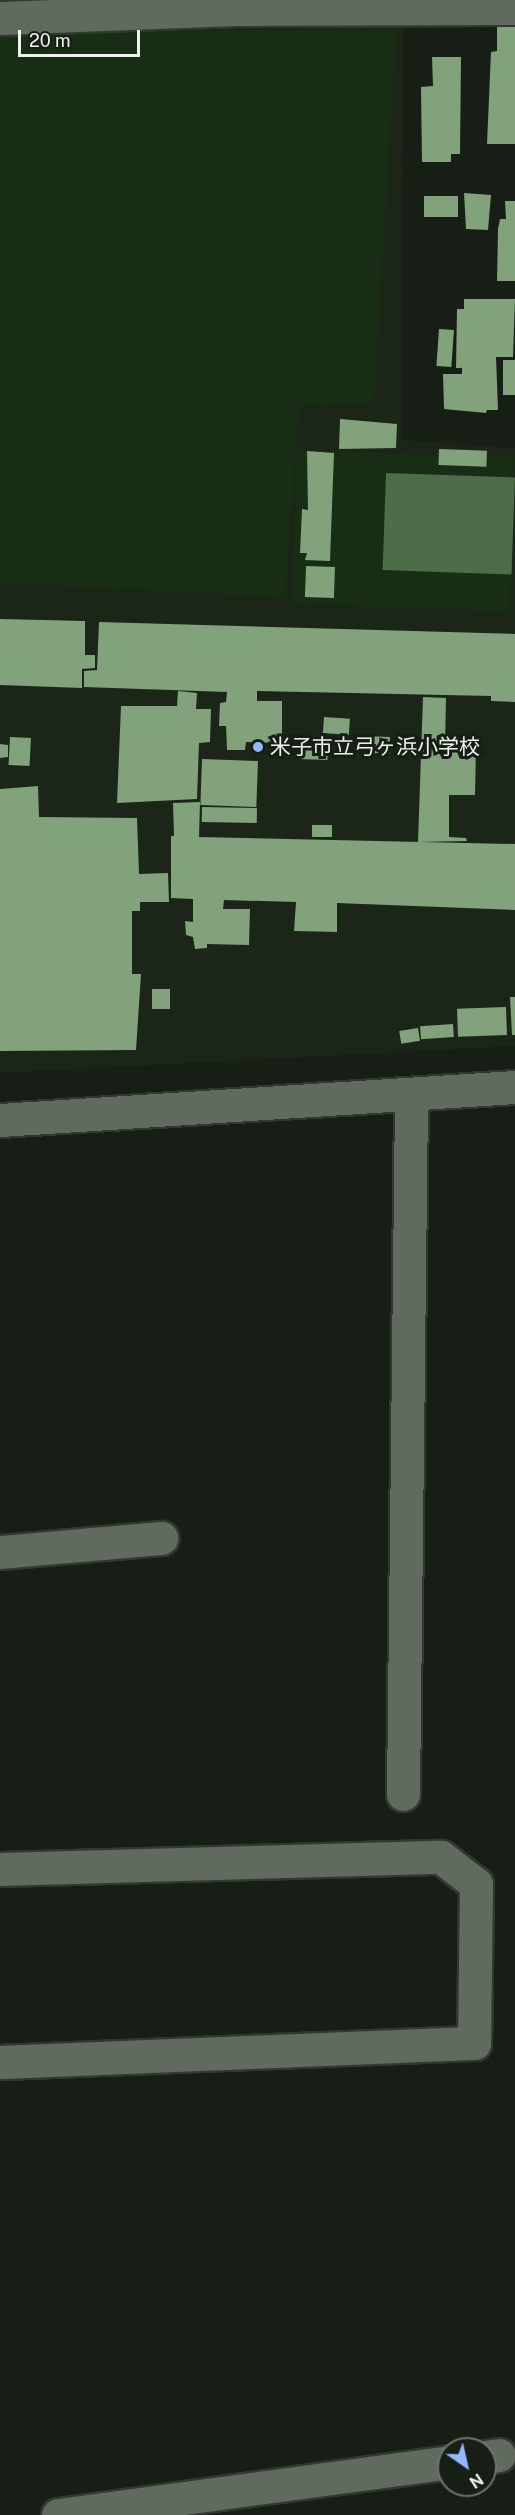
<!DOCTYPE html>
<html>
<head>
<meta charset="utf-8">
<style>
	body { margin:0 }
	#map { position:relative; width:515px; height:2515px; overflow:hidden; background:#171e16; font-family:"Public Sans","Noto Sans JP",sans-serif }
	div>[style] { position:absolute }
	.built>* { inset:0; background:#1b2619 }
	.green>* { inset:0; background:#182e14; transform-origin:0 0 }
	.water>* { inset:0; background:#4d6c48; transform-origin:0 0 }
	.building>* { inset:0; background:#81a27b; transform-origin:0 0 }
	.roads { filter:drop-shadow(2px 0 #333732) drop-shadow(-2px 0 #333732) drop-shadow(0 2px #333732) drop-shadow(0 -2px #333732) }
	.minor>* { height:33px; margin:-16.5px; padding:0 16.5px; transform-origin:16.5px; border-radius:16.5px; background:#616a5f }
	.tertiary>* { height:33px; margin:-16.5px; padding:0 16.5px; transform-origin:16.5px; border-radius:16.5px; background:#616a5f }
	.dots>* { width:16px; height:16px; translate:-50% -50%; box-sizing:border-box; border:3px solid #171e16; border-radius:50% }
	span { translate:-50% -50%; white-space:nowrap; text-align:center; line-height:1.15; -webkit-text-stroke:6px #171e16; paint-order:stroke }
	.poi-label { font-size:21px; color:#edf2ec }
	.left { translate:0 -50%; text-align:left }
	.north { position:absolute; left:437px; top:2437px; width:60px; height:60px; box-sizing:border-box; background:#171e16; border:2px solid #6d736c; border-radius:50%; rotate:146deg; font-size:16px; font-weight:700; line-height:24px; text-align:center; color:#edf2ec }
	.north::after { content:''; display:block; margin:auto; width:21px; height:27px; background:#93b7fd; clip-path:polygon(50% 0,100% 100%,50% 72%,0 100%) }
	.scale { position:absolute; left:18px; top:30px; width:122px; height:27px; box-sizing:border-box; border:3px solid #edf2ec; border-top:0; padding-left:8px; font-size:18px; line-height:21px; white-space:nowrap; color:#edf2ec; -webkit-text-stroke:4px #171e16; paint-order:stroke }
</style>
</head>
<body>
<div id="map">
	<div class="built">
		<div style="clip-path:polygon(403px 20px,402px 440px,515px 448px,515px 1046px,0 1073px,0 25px)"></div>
	</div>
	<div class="green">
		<div style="clip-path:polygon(396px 30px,374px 402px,299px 406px,285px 597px,0 583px,0 32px)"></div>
		<div style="left:297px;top:450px;width:218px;height:154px;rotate:2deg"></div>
	</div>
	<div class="water">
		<div style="left:386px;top:473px;width:129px;height:97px;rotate:2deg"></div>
	</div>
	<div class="building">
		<div style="clip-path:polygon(497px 21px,515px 21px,515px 144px,487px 144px,491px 52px,497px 51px)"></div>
		<div style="clip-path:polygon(432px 57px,461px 57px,460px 154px,451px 154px,451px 162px,422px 162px,421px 87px,433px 86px)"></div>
		<div style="clip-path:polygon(464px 193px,491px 195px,488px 230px,466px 229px)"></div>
		<div style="left:424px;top:196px;width:34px;height:21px"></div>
		<div style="clip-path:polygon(505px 201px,515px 201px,515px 281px,497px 281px,498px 229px,500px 219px,506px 219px)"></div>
		<div style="clip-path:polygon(464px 299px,515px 299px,513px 357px,496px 357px,498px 410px,487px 410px,486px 413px,444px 409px,443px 374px,462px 374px,462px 368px,456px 368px,457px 309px,464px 309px)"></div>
		<div style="left:439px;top:329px;width:15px;height:37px;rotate:4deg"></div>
		<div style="left:503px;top:360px;width:12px;height:35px"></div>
		<div style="clip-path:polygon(340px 419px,397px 424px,396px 448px,339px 449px)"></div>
		<div style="left:439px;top:449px;width:48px;height:16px;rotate:2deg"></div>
		<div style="clip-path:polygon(307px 451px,334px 453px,330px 561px,305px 560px,307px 553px,300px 553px,302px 509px,308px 510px)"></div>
		<div style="left:306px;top:566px;width:29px;height:31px;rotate:2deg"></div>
		<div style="clip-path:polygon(0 619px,85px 621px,85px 655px,95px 655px,95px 668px,82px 669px,82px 688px,0 685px)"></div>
		<div style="clip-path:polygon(99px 622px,515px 634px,515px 702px,491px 701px,491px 696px,257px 691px,257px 701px,282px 701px,282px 743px,246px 742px,245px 750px,227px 750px,226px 726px,219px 726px,220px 703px,226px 702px,227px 692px,84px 687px,84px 671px,97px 670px)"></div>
		<div style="clip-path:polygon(178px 691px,197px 693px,196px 709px,211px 709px,210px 742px,199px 743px,197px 799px,117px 803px,121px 706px,177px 706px)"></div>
		<div style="clip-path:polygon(423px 697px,446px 698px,445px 746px,476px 747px,475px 795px,449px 795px,449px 837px,466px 838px,467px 841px,418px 842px)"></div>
		<div style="left:324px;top:717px;width:26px;height:16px;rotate:4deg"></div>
		<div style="left:362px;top:736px;width:28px;height:17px;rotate:2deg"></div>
		<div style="left:10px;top:737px;width:21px;height:28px;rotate:3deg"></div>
		<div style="left:299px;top:742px;width:29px;height:17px;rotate:2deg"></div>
		<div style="clip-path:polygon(0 744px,8px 745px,8px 757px,0 758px)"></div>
		<div style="left:202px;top:759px;width:56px;height:46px;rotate:2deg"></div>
		<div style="clip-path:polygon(38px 786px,39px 817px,137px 818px,139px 874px,168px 873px,169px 902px,140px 902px,140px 911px,132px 911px,132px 974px,141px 974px,136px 1050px,0 1051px,0 789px)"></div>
		<div style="clip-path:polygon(200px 802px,199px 837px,515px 844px,515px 910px,337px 903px,337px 932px,294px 931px,296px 902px,224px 900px,223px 909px,250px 909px,249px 945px,207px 944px,207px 948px,195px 949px,193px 937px,186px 935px,185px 921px,193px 922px,193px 899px,171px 898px,171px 836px,174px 836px,173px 803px)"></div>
		<div style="left:202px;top:807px;width:55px;height:15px;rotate:1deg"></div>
		<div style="left:312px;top:825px;width:20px;height:12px"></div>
		<div style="left:152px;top:989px;width:18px;height:20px"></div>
		<div style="clip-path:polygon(510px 997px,515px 997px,515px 1035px,512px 1035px)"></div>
		<div style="left:506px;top:1007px;width:28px;height:49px;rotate:88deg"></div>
		<div style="left:453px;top:1024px;width:13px;height:33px;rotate:86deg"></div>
		<div style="left:418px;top:1028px;width:13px;height:19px;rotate:81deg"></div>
	</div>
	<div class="roads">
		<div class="minor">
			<div style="left:0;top:18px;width:236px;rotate:-2.2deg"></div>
			<div style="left:236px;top:9px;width:279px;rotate:-0.2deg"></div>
			<div style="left:0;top:1552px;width:162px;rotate:-5deg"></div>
			<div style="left:403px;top:1794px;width:699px;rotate:-89.34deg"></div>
			<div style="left:0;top:1869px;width:441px;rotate:-1.6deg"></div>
			<div style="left:441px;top:1857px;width:44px;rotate:37.6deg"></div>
			<div style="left:476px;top:1884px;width:159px;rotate:90.7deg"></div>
			<div style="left:474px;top:2043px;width:474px;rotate:177.7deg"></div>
			<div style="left:485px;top:2457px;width:14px;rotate:-8deg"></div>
			<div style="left:58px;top:2515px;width:395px;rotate:-7.7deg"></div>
		</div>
		<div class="tertiary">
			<div style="left:0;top:1120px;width:516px;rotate:-3.67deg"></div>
		</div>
	</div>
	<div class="dots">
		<div style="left:258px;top:747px;background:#93b7fd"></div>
	</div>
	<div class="poi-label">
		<span class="left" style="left:270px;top:747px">米子市立弓ヶ浜小学校</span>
	</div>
	<div class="north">N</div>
	<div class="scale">20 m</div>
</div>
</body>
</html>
